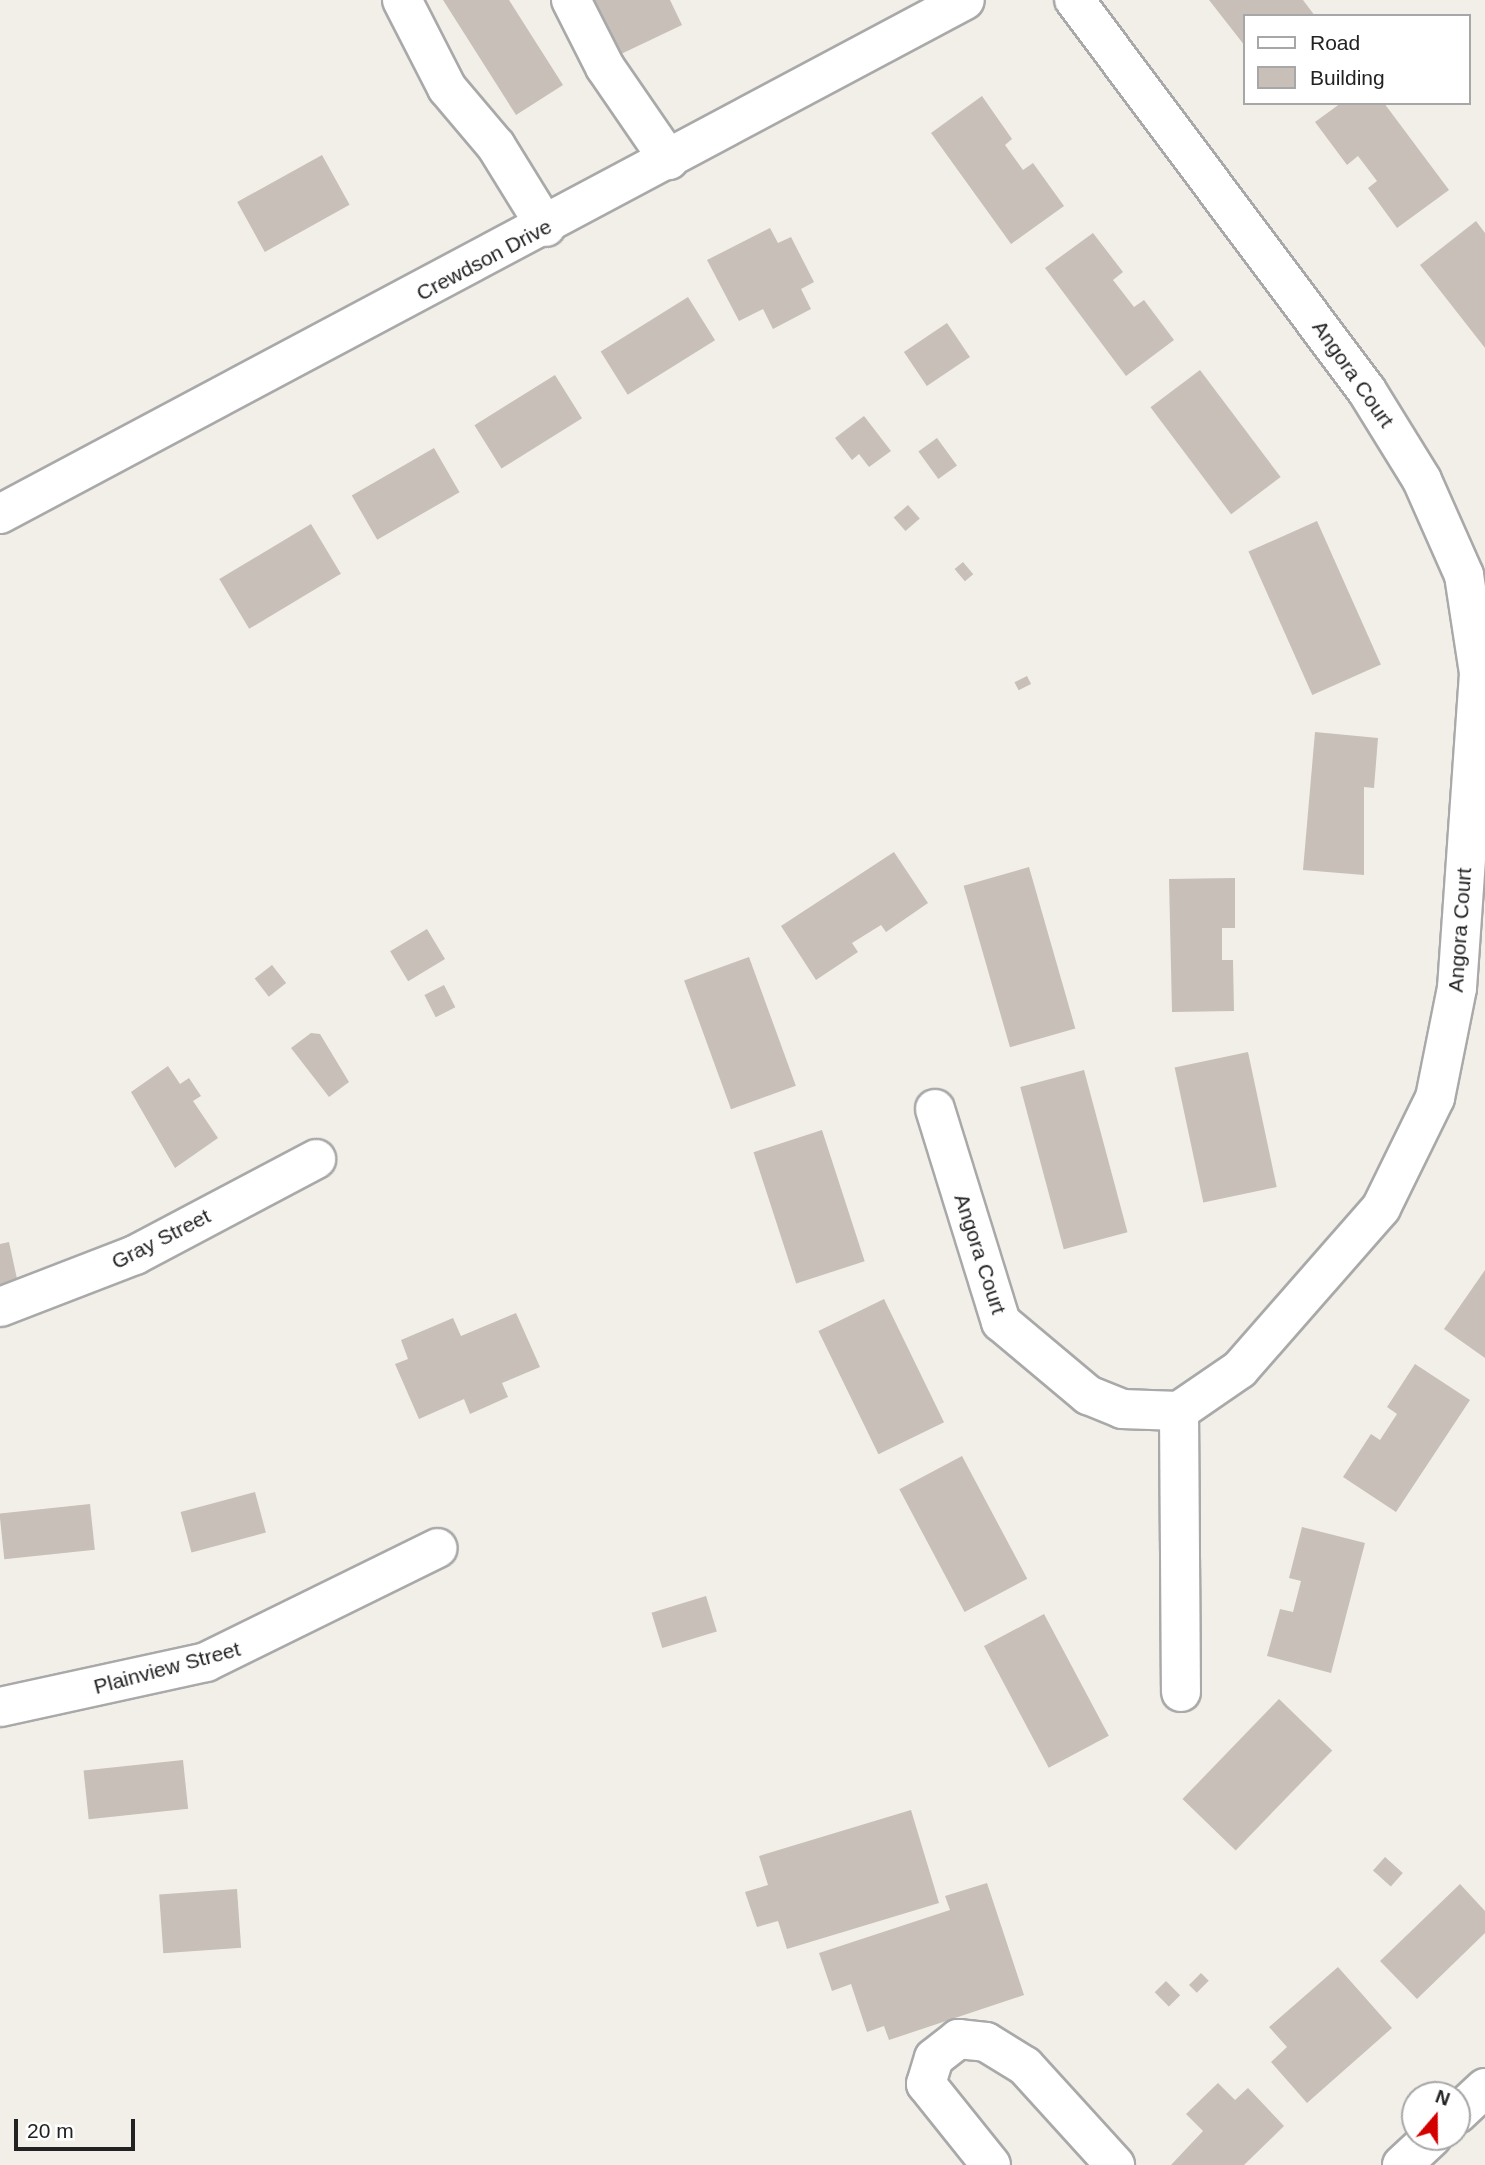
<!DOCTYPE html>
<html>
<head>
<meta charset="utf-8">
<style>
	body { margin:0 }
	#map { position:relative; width:1485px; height:2165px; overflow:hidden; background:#f2efe9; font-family:Helvetica,sans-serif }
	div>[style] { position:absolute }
	.building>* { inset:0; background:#c7bfb8; transform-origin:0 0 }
	.roads { filter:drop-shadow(2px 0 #a9a9a9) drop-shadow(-2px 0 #a9a9a9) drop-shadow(0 2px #a9a9a9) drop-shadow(0 -2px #a9a9a9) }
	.minor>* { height:38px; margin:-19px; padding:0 19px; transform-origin:19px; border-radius:19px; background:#fff }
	span { translate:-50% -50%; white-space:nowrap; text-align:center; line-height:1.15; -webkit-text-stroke:5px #fff; paint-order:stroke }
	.street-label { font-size:21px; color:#222 }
	.legend { position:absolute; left:1243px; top:14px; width:228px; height:91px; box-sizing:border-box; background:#fff; border:2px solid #a7a7a7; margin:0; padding:9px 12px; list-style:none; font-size:21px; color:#222 }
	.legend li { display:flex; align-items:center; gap:14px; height:35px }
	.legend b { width:35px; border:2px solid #a7a7a7 }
	.north { position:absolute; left:1401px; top:2081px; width:70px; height:70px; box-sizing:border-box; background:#fff; border:2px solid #a7a7a7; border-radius:50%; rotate:20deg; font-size:19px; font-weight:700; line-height:28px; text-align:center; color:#222 }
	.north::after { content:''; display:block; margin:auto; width:24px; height:32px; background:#d40000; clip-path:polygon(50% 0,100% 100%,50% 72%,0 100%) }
	.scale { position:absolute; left:14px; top:2119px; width:121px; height:32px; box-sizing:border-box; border:4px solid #222; border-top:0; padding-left:9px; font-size:21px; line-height:24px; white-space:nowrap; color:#222; -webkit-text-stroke:5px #fff; paint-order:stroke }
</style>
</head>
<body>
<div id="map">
	<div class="building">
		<div style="clip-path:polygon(443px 0,509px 0,563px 85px,516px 115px)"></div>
		<div style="clip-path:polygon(590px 0,670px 0,682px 25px,621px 54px)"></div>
		<div style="clip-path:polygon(1209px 0,1303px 0,1315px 16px,1245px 16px,1245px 46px)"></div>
		<div style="clip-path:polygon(982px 96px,1012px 139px,1005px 145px,1023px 170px,1033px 163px,1064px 206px,1011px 244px,931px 133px)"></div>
		<div style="clip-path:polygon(1341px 103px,1384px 103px,1449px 190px,1397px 228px,1368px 188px,1377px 181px,1358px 156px,1347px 165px,1315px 122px)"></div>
		<div style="left:322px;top:155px;width:57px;height:97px;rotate:61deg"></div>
		<div style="clip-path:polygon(1476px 221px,1485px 233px,1485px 348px,1420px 265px)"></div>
		<div style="clip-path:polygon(770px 228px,778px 243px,791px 237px,814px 282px,801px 289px,811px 309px,773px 329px,763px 309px,739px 321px,707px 260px)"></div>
		<div style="clip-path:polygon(1093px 233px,1123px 272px,1113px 280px,1134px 307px,1144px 300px,1174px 340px,1126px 376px,1045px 268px)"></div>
		<div style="left:688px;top:297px;width:51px;height:103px;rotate:58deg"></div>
		<div style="left:947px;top:323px;width:41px;height:52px;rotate:56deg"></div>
		<div style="left:1200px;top:370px;width:134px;height:62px;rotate:53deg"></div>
		<div style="left:555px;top:375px;width:51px;height:95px;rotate:58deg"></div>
		<div style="clip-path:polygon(864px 416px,891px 451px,869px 467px,859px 454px,852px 460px,835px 438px)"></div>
		<div style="left:937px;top:438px;width:34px;height:23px;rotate:54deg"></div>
		<div style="left:434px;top:448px;width:51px;height:95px;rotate:60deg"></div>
		<div style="left:908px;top:505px;width:18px;height:19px;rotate:49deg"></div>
		<div style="left:1317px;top:521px;width:157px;height:75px;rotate:66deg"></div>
		<div style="left:311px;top:524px;width:58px;height:107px;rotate:59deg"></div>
		<div style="left:963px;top:562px;width:16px;height:11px;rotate:50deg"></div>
		<div style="left:1027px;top:676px;width:9px;height:14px;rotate:63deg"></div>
		<div style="clip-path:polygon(1315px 732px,1378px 738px,1374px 788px,1364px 787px,1364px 875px,1303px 870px)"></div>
		<div style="clip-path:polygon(894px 852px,928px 903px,886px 932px,881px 925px,852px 943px,858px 952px,816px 980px,781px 926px)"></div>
		<div style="left:1029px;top:867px;width:168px;height:68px;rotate:74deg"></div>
		<div style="clip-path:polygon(1235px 878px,1235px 928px,1222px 928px,1222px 960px,1233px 960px,1234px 1011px,1172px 1012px,1169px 879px)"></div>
		<div style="left:427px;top:929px;width:35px;height:43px;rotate:59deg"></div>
		<div style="left:749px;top:957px;width:137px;height:69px;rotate:70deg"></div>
		<div style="left:272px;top:965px;width:23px;height:22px;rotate:52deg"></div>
		<div style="left:444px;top:985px;width:25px;height:22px;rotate:63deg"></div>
		<div style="clip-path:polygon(311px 1033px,320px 1034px,349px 1082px,329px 1097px,291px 1048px)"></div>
		<div style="left:1248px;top:1052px;width:138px;height:75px;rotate:78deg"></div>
		<div style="clip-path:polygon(168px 1066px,180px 1084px,189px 1078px,201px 1096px,193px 1101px,218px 1138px,175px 1168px,131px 1092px)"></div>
		<div style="left:1084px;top:1070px;width:168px;height:66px;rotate:75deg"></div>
		<div style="left:822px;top:1130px;width:138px;height:72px;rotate:72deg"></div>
		<div style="clip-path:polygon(9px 1242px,19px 1288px,0 1292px,0 1244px)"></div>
		<div style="clip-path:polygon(1485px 1270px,1485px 1358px,1444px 1329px)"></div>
		<div style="left:884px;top:1299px;width:137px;height:73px;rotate:64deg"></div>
		<div style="clip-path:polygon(516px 1313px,540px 1367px,502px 1383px,508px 1397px,470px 1414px,464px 1399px,419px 1419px,395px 1364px,408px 1359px,401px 1340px,453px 1318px,461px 1336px)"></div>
		<div style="clip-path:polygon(1415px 1364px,1470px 1400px,1396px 1512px,1343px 1477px,1371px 1434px,1380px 1440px,1397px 1414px,1387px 1407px)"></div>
		<div style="left:962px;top:1456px;width:139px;height:71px;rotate:62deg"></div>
		<div style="left:255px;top:1492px;width:42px;height:77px;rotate:75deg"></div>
		<div style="left:90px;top:1504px;width:46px;height:91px;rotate:84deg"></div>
		<div style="clip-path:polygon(1302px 1527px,1365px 1543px,1331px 1673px,1267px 1656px,1280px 1609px,1293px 1612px,1301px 1581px,1289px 1578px)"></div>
		<div style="left:706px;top:1596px;width:37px;height:57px;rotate:73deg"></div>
		<div style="left:1044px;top:1614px;width:138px;height:68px;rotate:62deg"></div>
		<div style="left:1279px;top:1699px;width:74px;height:139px;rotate:44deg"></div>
		<div style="left:183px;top:1760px;width:49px;height:100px;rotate:84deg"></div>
		<div style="clip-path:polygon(911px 1810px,939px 1903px,787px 1949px,778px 1921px,757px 1927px,745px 1892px,768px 1885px,759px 1856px)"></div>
		<div style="left:1385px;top:1857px;width:24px;height:18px;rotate:42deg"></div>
		<div style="clip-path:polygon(987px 1883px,1024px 1995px,889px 2040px,884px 2026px,867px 2032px,851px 1984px,832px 1991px,819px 1953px,950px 1910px,945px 1896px)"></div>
		<div style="clip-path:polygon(1460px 1884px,1485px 1911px,1485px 1933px,1417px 1999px,1380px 1961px)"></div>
		<div style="left:237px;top:1889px;width:59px;height:78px;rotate:86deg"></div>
		<div style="clip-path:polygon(1338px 1967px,1392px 2028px,1307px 2103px,1271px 2062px,1287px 2047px,1269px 2027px)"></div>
		<div style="left:1201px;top:1973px;width:11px;height:17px;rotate:45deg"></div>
		<div style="left:1166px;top:1981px;width:20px;height:16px;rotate:45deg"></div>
		<div style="clip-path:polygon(1218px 2083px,1235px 2100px,1248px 2088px,1284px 2126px,1244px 2165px,1171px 2165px,1203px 2131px,1186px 2114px)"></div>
	</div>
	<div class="roads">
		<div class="minor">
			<div style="left:402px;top:0;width:99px;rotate:62.9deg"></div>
			<div style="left:447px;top:88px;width:76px;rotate:49.8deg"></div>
			<div style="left:496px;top:146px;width:95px;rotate:58.3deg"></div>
			<div style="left:571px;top:0;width:75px;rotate:63.1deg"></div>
			<div style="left:605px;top:67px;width:113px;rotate:55.5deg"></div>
			<div style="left:0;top:514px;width:1093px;rotate:-28.04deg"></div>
			<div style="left:935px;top:1109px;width:223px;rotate:72.8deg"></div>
			<div style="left:1001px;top:1322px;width:114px;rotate:40deg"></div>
			<div style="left:1088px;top:1395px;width:37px;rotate:22deg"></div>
			<div style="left:1122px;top:1409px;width:57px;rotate:2deg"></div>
			<div style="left:1179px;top:1411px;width:74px;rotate:-34.5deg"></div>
			<div style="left:1240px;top:1369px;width:214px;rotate:-48.8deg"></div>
			<div style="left:1381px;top:1208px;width:123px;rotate:-63.9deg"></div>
			<div style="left:1435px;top:1098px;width:112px;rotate:-78.7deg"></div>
			<div style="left:1457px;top:988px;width:316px;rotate:-86deg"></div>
			<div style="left:1479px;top:673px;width:99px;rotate:-98.7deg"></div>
			<div style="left:1464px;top:575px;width:104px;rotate:-113.9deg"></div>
			<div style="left:1422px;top:480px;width:105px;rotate:-121.7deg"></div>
			<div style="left:1367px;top:391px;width:489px;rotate:-126.8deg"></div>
			<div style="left:0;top:1307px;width:145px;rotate:-21.1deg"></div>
			<div style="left:135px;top:1255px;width:205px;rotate:-27.9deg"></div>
			<div style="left:1179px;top:1411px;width:281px;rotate:89.6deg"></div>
			<div style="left:0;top:1707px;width:211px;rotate:-12.3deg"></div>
			<div style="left:206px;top:1662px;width:258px;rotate:-26.2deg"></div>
			<div style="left:1457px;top:2114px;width:38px;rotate:-43deg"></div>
			<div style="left:991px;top:2165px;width:104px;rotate:-128.7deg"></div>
			<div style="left:926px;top:2084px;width:27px;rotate:-73deg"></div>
			<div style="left:934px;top:2058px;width:31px;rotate:-38deg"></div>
			<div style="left:958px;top:2039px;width:28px;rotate:6deg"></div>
			<div style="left:986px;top:2042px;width:46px;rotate:31.6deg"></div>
			<div style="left:1025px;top:2066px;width:134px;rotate:47.7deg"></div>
			<div style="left:1402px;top:2165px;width:41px;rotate:-43deg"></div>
		</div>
	</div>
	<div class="street-label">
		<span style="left:484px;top:260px;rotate:-28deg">Crewdson Drive</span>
		<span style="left:1353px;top:374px;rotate:55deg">Angora Court</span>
		<span style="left:1460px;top:930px;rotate:-86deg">Angora Court</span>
		<span style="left:161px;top:1239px;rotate:-27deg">Gray Street</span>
		<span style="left:980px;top:1254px;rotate:72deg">Angora Court</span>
		<span style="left:167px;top:1668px;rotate:-15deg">Plainview Street</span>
	</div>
	<ul class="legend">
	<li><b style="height:9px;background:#fff"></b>Road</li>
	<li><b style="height:19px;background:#c7bfb8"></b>Building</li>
	</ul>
	<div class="north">N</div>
	<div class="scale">20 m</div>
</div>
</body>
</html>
